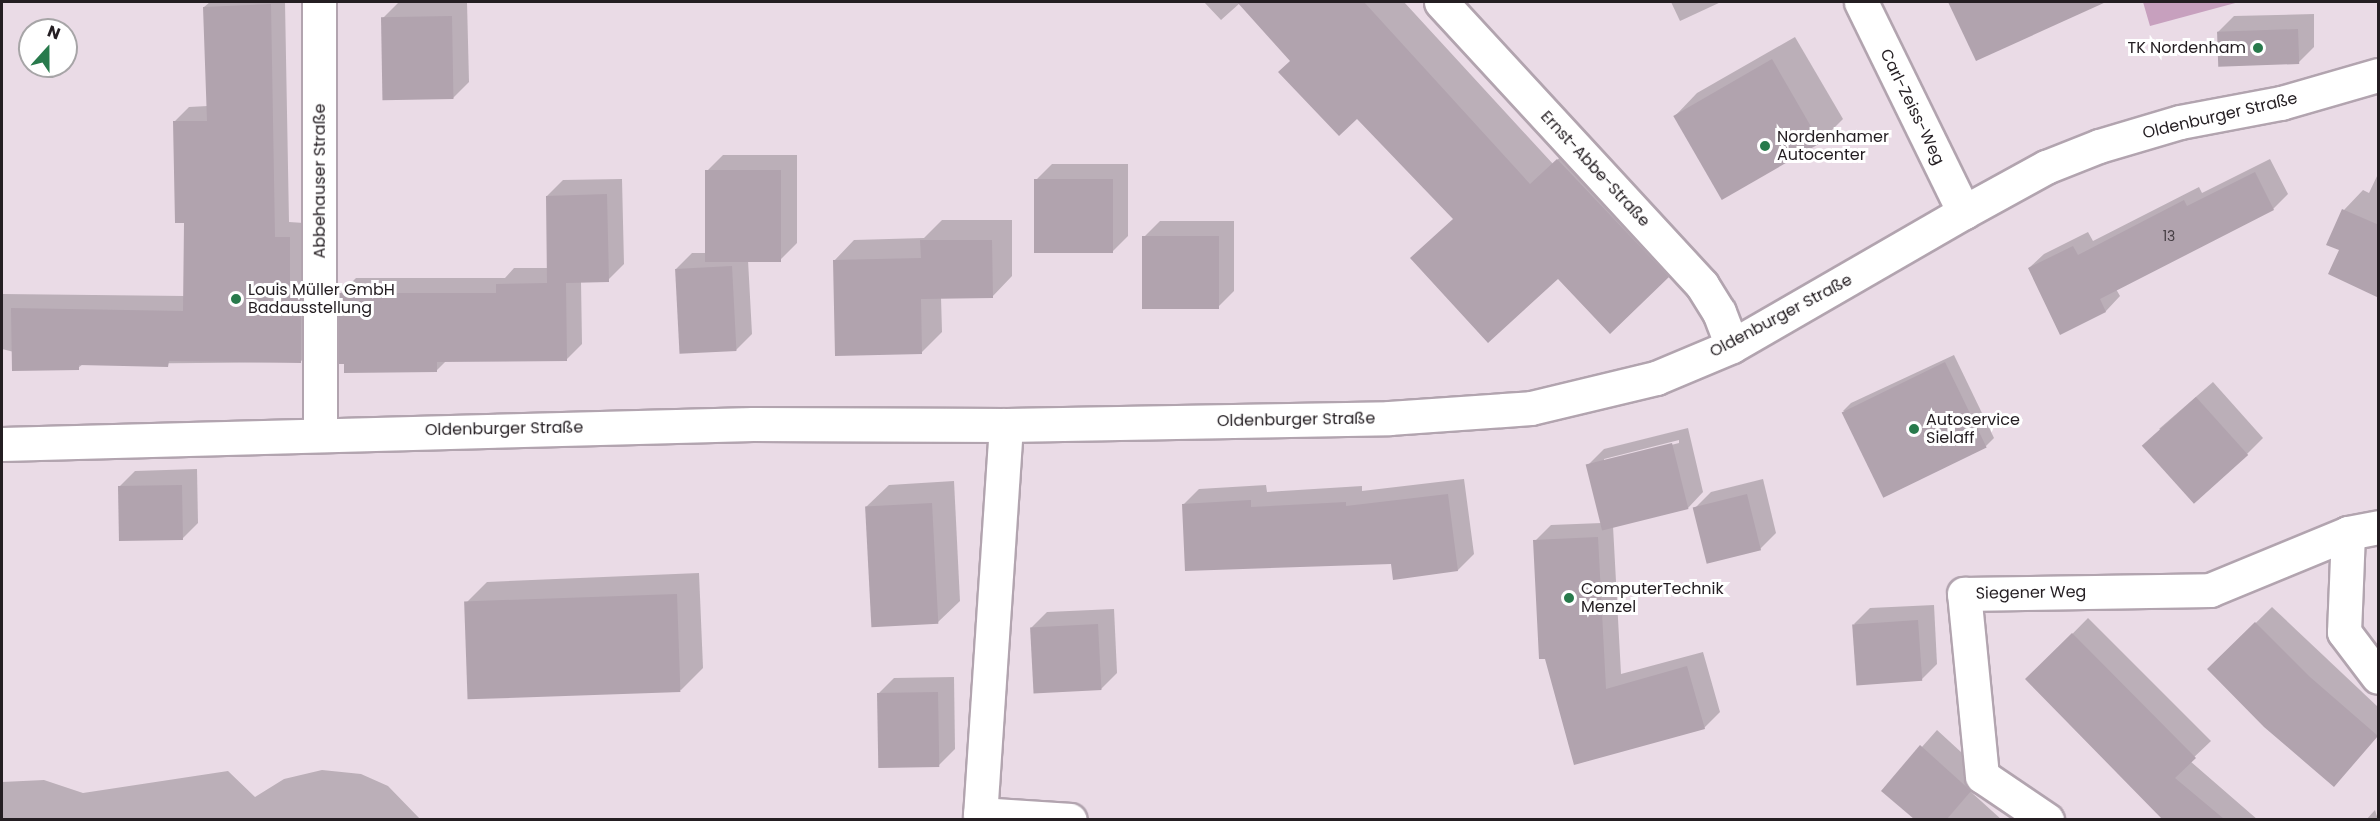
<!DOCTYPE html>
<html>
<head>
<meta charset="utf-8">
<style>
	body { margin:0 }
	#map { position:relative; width:2380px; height:821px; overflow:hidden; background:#eadbe6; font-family:Poppins,sans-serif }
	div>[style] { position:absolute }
	.green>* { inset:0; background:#c7a0be }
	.shadow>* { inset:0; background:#0003 }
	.building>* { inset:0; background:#b1a3ae; transform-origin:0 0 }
	.roads { filter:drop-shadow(2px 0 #b2a4af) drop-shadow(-2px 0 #b2a4af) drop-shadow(0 2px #b2a4af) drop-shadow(0 -2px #b2a4af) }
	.minor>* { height:33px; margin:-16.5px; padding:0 16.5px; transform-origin:16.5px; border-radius:16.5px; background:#fff }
	.tertiary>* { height:33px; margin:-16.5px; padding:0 16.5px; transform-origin:16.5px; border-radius:16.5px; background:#fff }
	.dots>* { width:16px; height:16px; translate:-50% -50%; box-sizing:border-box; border:3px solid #fff; border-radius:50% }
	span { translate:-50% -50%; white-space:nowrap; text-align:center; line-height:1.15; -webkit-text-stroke:6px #fff; paint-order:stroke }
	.number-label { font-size:14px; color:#473f45 }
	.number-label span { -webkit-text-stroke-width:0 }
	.poi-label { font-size:16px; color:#241e22 }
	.right { translate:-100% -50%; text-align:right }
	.left { translate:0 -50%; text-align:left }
	.street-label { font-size:16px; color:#241e22 }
	.frame { position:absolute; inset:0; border:3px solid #241e22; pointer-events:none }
	.north { position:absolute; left:18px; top:18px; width:60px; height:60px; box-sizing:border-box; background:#fff; border:2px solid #a7a5a7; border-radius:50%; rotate:21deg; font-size:16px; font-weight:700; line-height:24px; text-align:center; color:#241e22 }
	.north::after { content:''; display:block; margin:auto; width:21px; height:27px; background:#287a4c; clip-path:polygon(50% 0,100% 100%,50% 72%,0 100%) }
</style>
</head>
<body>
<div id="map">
	<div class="green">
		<div style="clip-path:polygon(2143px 2px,2239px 2px,2150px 26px)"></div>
	</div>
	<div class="shadow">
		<div style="clip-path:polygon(210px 2px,285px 2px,289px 222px,304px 223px,316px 347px,300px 362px,83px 364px,78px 368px,2px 349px,2px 294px,185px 296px,186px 221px,174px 122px,189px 107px,208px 106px,204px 7px)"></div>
		<div style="clip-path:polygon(467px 2px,469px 82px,453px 98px,382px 19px,398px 3px)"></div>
		<div style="clip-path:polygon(1204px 2px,1404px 2px,1553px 164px,1579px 139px,1690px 254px,1610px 332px,1558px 277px,1454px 218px,1357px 117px,1291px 60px,1240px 3px,1221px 20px)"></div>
		<div style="clip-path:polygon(1671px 2px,1721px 2px,1680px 21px)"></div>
		<div style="clip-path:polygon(1950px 2px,2085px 2px,2070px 17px,1976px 59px)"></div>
		<div style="clip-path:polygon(2314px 14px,2314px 47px,2298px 63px,2218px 32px,2234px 16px)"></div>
		<div style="clip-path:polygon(1795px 37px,1843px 119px,1820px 142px,1723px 198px,1675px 116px,1697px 93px)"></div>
		<div style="clip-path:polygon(723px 155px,797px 155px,797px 243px,781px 259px,748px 260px,752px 334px,736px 350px,676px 269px,692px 253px,707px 253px,707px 171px)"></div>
		<div style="clip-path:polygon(2270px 159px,2288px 194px,2273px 209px,2116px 289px,2120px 296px,2106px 311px,2061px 333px,2029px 268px,2044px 254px,2088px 232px,2093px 241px,2199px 187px,2202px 193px)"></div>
		<div style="clip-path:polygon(1052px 164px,1128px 164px,1128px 236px,1112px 252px,1036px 180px)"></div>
		<div style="clip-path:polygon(2378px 174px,2378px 296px,2341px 250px,2328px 244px,2344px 210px,2363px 190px,2369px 193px)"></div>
		<div style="clip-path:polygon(622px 179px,624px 264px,608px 280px,581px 281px,582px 344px,566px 360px,446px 361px,436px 371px,340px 294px,356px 278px,505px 278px,514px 268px,549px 268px,547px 196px,563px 180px)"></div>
		<div style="clip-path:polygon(942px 220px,1012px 220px,1012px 276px,992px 297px,941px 297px,942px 332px,922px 352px,834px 261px,854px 240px,924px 238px)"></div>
		<div style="clip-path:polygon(1160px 221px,1234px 221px,1234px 291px,1218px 307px,1144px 237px)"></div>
		<div style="clip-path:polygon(1954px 355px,1994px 438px,1986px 446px,1843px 411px,1851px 403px)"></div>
		<div style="clip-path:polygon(2213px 382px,2263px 438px,2247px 454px,2159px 429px)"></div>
		<div style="clip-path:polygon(evenodd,1688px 428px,1703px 492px,1688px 508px,1613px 526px,1621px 674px,1703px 652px,1720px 712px,1704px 728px,1575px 764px,1535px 541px,1551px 525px,1602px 523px,1588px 465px,1604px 449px,1688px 428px,1679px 440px,1679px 443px,1604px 462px,1604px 459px,1679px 440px)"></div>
		<div style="clip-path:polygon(197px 469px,198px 523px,182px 539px,119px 487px,135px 471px)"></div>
		<div style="clip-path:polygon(1464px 479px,1474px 554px,1458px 570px,1392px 563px,1183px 505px,1199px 489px,1266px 485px,1267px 492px,1362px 486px,1362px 491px)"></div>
		<div style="clip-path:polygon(1763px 479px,1776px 533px,1760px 549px,1695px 508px,1711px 492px)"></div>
		<div style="clip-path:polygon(954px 481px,960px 601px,937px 623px,866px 507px,889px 485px)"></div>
		<div style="clip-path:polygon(699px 573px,703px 668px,681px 690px,465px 604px,487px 582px)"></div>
		<div style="clip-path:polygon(1934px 605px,1937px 664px,1921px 680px,1854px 624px,1870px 608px)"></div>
		<div style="clip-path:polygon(2272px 607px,2378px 707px,2378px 735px,2334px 785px,2209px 669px)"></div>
		<div style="clip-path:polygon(1114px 609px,1117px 673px,1101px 689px,1031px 628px,1047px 612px)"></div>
		<div style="clip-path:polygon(2088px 618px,2211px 741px,2190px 761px,2258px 820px,2165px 820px,2028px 679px)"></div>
		<div style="clip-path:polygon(954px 677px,955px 749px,939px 765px,878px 694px,894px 678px)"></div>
		<div style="clip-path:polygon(1937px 730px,1986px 775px,1971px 792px,2002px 820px,1916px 820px,1883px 791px)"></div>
		<div style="clip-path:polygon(322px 770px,361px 774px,388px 786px,421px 820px,2px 820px,2px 782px,44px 780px,83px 793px,228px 771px,255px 797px,284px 779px)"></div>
		<div style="clip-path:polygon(2375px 810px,2378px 820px,2366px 820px)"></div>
	</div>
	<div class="building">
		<div style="clip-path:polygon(1237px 2px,1364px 2px,1530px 184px,1557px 159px,1669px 277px,1610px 334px,1558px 279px,1488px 343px,1410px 258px,1453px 219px,1357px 119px,1339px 136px,1278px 72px,1290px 61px)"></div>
		<div style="clip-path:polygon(1948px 2px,2106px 2px,1976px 61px)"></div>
		<div style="clip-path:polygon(271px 4px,275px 237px,290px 237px,290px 293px,301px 293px,301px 363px,169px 361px,168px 367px,79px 365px,79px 370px,12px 371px,11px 308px,183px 311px,184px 223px,175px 223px,173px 121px,207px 121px,203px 7px)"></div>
		<div style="left:452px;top:16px;width:83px;height:71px;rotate:89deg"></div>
		<div style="left:2298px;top:29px;width:35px;height:81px;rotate:88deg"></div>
		<div style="left:1772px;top:59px;width:97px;height:114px;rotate:60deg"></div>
		<div style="left:705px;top:170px;width:76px;height:92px"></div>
		<div style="clip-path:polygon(2255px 172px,2274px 210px,2100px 299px,2106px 312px,2060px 335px,2028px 268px,2073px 246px,2078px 255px,2184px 200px,2187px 206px)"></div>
		<div style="left:1034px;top:179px;width:79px;height:74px"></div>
		<div style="clip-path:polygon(607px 194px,609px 282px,566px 283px,567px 361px,437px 362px,437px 372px,344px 373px,344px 364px,339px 364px,338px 293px,496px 293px,496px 284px,547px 283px,546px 196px)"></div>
		<div style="clip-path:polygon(2342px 209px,2379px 225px,2379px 298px,2328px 274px,2339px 250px,2326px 245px)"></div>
		<div style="left:1142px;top:236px;width:77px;height:73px"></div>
		<div style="clip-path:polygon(920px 240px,992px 240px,993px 298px,921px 299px,922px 354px,835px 356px,833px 260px,921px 258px)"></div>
		<div style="left:732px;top:266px;width:85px;height:57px;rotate:87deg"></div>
		<div style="left:1945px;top:362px;width:95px;height:115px;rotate:64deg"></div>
		<div style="left:2196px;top:397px;width:78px;height:73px;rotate:48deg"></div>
		<div style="left:1672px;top:443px;width:68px;height:89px;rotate:76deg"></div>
		<div style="left:182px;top:485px;width:55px;height:64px;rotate:89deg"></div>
		<div style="clip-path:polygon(1448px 494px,1458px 571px,1393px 580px,1391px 564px,1185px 571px,1182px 504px,1251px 500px,1251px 507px,1346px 502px,1346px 506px)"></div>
		<div style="left:1747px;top:494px;width:58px;height:56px;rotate:76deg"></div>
		<div style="left:932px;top:503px;width:121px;height:67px;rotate:87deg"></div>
		<div style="clip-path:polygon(1598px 537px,1606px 689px,1687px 666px,1705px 729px,1574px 765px,1545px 659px,1539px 659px,1533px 540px)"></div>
		<div style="left:677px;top:594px;width:98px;height:213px;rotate:88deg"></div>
		<div style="left:1918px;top:620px;width:61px;height:66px;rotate:86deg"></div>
		<div style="clip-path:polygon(2255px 622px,2310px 677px,2378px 736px,2334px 787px,2264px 727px,2207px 669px)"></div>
		<div style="left:1098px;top:624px;width:66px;height:68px;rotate:87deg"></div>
		<div style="clip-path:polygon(2072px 633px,2196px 758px,2175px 778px,2224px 819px,2162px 819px,2025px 679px)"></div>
		<div style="left:938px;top:692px;width:75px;height:61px;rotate:89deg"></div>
		<div style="clip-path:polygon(1920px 745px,1971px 791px,1947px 819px,1914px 819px,1881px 791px)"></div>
	</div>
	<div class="roads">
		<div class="minor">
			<div style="left:319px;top:2px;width:431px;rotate:89.9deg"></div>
			<div style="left:1441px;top:2px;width:385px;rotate:47.3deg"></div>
			<div style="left:1702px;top:285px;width:32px;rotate:58deg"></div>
			<div style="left:1719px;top:312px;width:36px;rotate:69deg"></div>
			<div style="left:1861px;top:2px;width:234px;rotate:63.9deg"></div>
			<div style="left:1006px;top:425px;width:390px;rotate:93.8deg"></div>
			<div style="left:980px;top:814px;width:90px;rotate:3.8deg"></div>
			<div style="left:2348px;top:533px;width:99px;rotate:92.3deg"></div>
			<div style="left:2344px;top:632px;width:56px;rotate:52.9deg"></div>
			<div style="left:2047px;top:820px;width:78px;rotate:-145.9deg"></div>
			<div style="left:1982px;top:776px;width:183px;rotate:-95.6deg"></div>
			<div style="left:1964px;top:594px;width:246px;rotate:-0.9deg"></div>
			<div style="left:2210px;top:590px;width:149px;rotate:-22.4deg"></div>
			<div style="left:2348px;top:533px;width:31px;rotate:-11deg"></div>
		</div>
		<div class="tertiary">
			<div style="left:2px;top:444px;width:751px;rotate:-1.53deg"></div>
			<div style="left:753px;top:424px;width:253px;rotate:0.2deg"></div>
			<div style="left:1006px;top:425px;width:383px;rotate:-1deg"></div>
			<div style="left:1389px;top:418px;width:142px;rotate:-4deg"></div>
			<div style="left:1531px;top:408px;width:129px;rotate:-13.5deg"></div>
			<div style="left:1656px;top:378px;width:82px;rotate:-22.8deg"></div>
			<div style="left:1732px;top:346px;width:268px;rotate:-30deg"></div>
			<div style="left:1964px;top:212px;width:94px;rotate:-28.8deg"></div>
			<div style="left:2046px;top:167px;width:57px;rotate:-21.6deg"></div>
			<div style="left:2099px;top:146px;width:84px;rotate:-16.5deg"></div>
			<div style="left:2180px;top:122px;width:103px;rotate:-10.7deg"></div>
			<div style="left:2281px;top:103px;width:101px;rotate:-16.1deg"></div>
		</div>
	</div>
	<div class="dots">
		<div style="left:2258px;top:48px;background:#287a4c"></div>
		<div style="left:1765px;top:146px;background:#287a4c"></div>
		<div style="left:236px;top:299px;background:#287a4c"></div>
		<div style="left:1914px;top:429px;background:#287a4c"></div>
		<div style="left:1569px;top:598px;background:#287a4c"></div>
	</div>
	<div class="number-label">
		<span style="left:2169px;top:236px">13</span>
	</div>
	<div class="poi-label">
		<span class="right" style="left:2246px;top:48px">TK Nordenham</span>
		<span class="left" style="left:1777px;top:146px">Nordenhamer<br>Autocenter</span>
		<span class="left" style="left:248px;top:299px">Louis Müller GmbH<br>Badausstellung</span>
		<span class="left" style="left:1926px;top:429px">Autoservice<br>Sielaff</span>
		<span class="left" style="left:1581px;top:598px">ComputerTechnik<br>Menzel</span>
	</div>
	<div class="street-label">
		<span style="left:1912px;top:107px;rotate:64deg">Carl-Zeiss-Weg</span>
		<span style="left:2220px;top:116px;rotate:-13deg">Oldenburger Straße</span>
		<span style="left:1595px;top:169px;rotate:47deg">Ernst-Abbe-Straße</span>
		<span style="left:320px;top:181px;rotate:-90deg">Abbehauser Straße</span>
		<span style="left:1781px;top:316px;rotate:-28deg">Oldenburger Straße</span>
		<span style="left:1296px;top:420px;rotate:-1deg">Oldenburger Straße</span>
		<span style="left:504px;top:429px;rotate:-1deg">Oldenburger Straße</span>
		<span style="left:2031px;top:593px;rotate:-1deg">Siegener Weg</span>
	</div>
	<div class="frame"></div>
	<div class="north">N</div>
</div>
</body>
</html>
